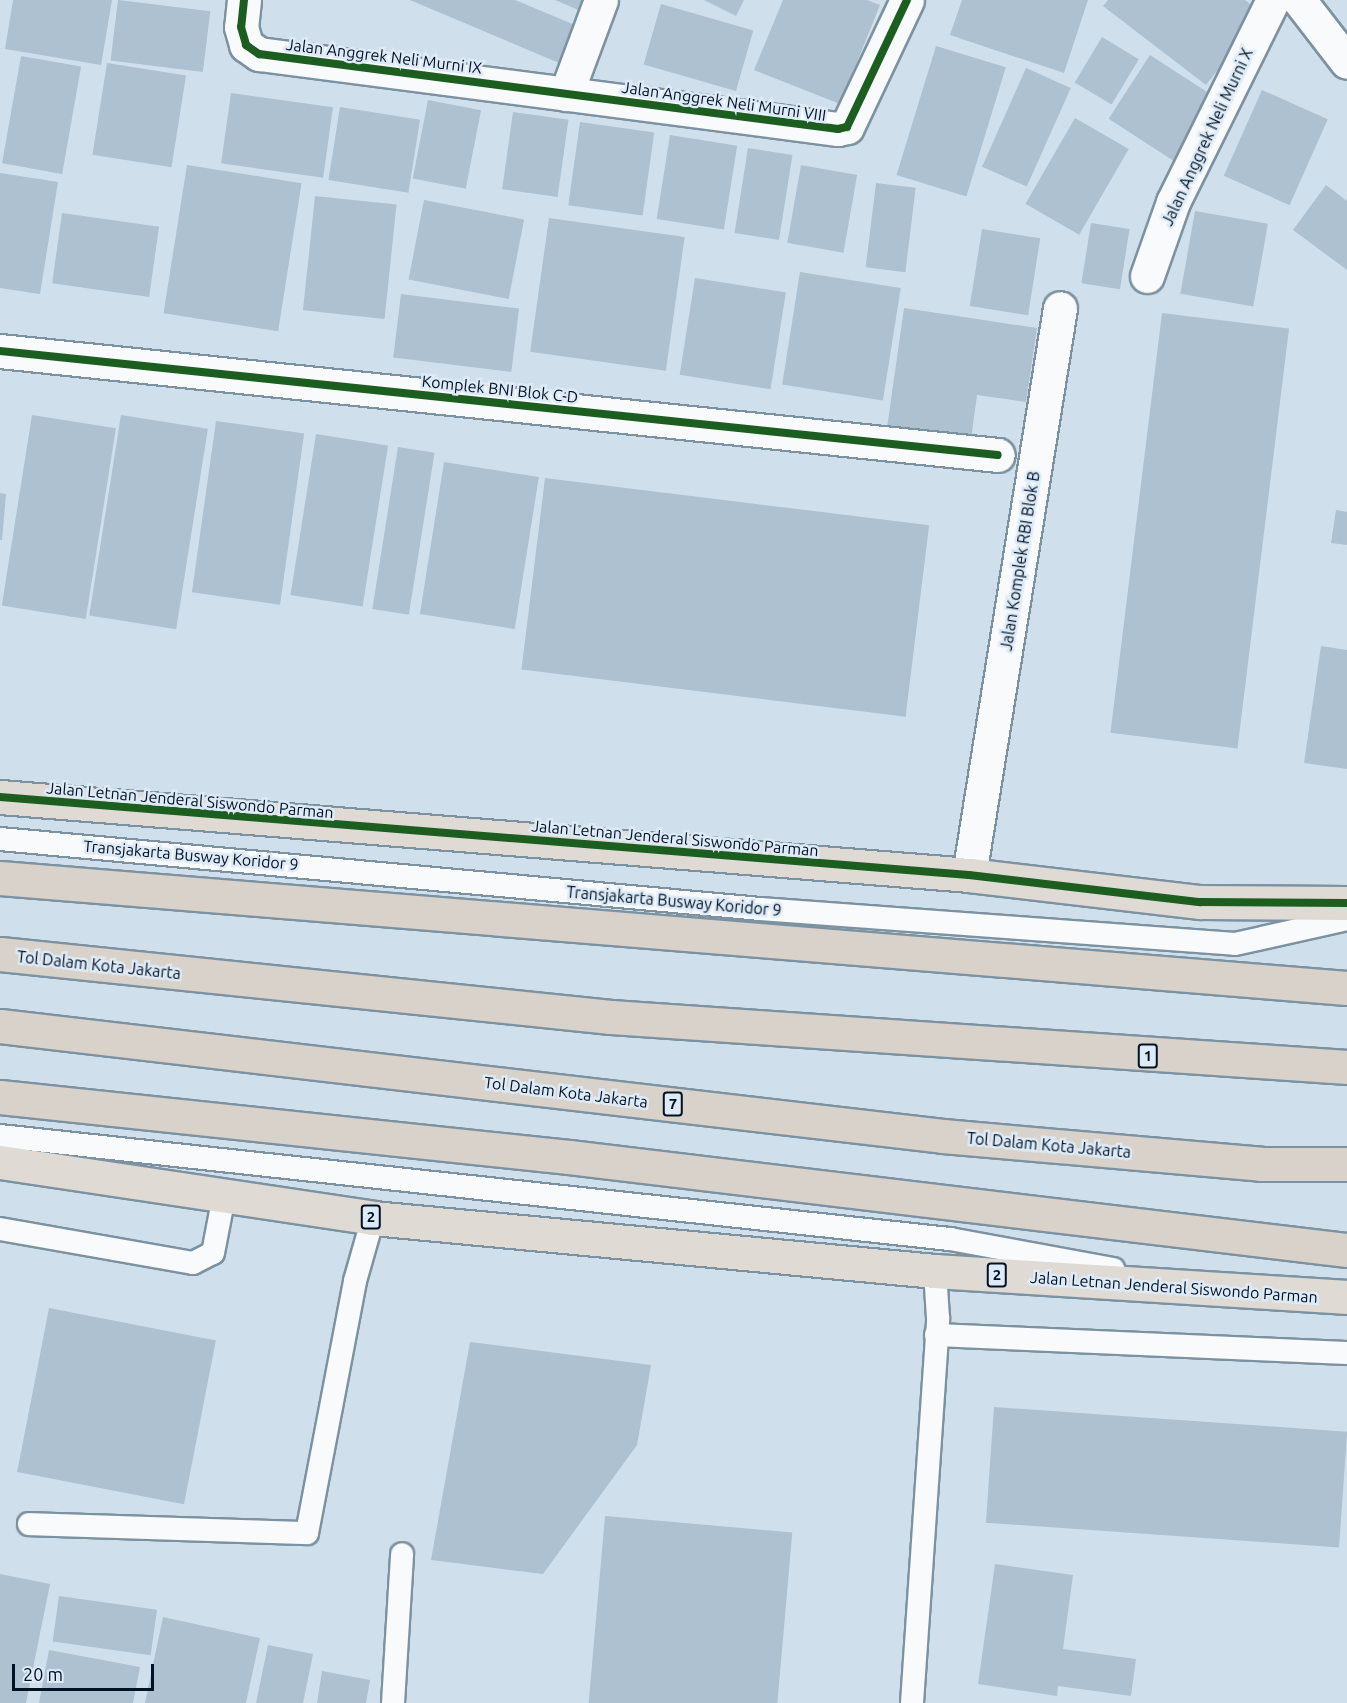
<!DOCTYPE html>
<html>
<head>
<meta charset="utf-8">
<style>
	body { margin:0 }
	#map { position:relative; width:1347px; height:1703px; overflow:hidden; background:#d0dfec; font-family:Ubuntu,sans-serif }
	div>[style] { position:absolute }
	.building>* { inset:0; background:#adc1d1; transform-origin:0 0 }
	.roads { filter:drop-shadow(2px 0 #7c92a1) drop-shadow(-2px 0 #7c92a1) drop-shadow(0 2px #7c92a1) drop-shadow(0 -2px #7c92a1) }
	.service>* { height:22px; margin:-11px; padding:0 11px; transform-origin:11px; border-radius:11px; background:#f8fafc }
	.minor>* { height:33px; margin:-16.5px; padding:0 16.5px; transform-origin:16.5px; border-radius:16.5px; background:#f8fafc }
	.tertiary>* { height:33px; margin:-16.5px; padding:0 16.5px; transform-origin:16.5px; border-radius:16.5px; background:#f8fafc }
	.trunk>* { height:33px; margin:-16.5px; padding:0 16.5px; transform-origin:16.5px; border-radius:16.5px; background:#dfdad4 }
	.motorway>* { height:33px; margin:-16.5px; padding:0 16.5px; transform-origin:16.5px; border-radius:16.5px; background:#d9d2ca }
	.cycleway>* { height:8px; margin:-4px; padding:0 4px; transform-origin:4px; border-radius:4px; background:#1b5e20 }
	span { translate:-50% -50%; white-space:nowrap; text-align:center; line-height:1.15; -webkit-text-stroke:5px #deebf7; paint-order:stroke }
	.shield-label span { padding:2px 4px; background:#deebf7; border:2px solid; border-radius:4px; -webkit-text-stroke-width:0 }
	.shield-label { font-size:15px; color:#001226; font-weight:700 }
	.street-label { font-size:16px; color:#001226 }
	.scale { position:absolute; left:12px; top:1664px; width:142px; height:27px; box-sizing:border-box; border:3px solid #001226; border-top:0; padding-left:8px; font-size:18px; line-height:21px; white-space:nowrap; color:#001226; -webkit-text-stroke:4px #deebf7; paint-order:stroke }
</style>
</head>
<body>
<div id="map">
	<div class="building">
		<div style="clip-path:polygon(13px 0,112px 0,101px 65px,5px 49px)"></div>
		<div style="left:118px;top:0;width:93px;height:61px;rotate:7deg"></div>
		<div style="clip-path:polygon(410px 0,515px 0,575px 25px,559px 63px)"></div>
		<div style="clip-path:polygon(555px 0,588px 0,583px 12px)"></div>
		<div style="clip-path:polygon(704px 0,744px 0,736px 16px)"></div>
		<div style="clip-path:polygon(783px 0,867px 0,880px 5px,840px 104px,754px 70px)"></div>
		<div style="clip-path:polygon(962px 0,1088px 0,1064px 73px,950px 35px)"></div>
		<div style="clip-path:polygon(1108px 0,1245px 0,1262px 13px,1206px 85px,1103px 6px)"></div>
		<div style="left:661px;top:4px;width:96px;height:63px;rotate:16deg"></div>
		<div style="left:1102px;top:37px;width:43px;height:53px;rotate:31deg"></div>
		<div style="left:936px;top:46px;width:73px;height:135px;rotate:17deg"></div>
		<div style="left:1150px;top:55px;width:80px;height:76px;rotate:33deg"></div>
		<div style="left:21px;top:56px;width:61px;height:109px;rotate:10deg"></div>
		<div style="left:107px;top:63px;width:80px;height:93px;rotate:9deg"></div>
		<div style="left:1026px;top:68px;width:49px;height:108px;rotate:24deg"></div>
		<div style="left:1262px;top:90px;width:72px;height:94px;rotate:24deg"></div>
		<div style="left:231px;top:93px;width:103px;height:71px;rotate:8deg"></div>
		<div style="left:428px;top:100px;width:54px;height:80px;rotate:11deg"></div>
		<div style="left:340px;top:107px;width:81px;height:74px;rotate:9deg"></div>
		<div style="left:513px;top:112px;width:56px;height:78px;rotate:8deg"></div>
		<div style="left:1075px;top:118px;width:62px;height:99px;rotate:30deg"></div>
		<div style="left:580px;top:122px;width:75px;height:84px;rotate:8deg"></div>
		<div style="left:670px;top:135px;width:68px;height:85px;rotate:9deg"></div>
		<div style="left:748px;top:148px;width:45px;height:86px;rotate:9deg"></div>
		<div style="left:187px;top:165px;width:116px;height:150px;rotate:9deg"></div>
		<div style="left:801px;top:165px;width:57px;height:79px;rotate:10deg"></div>
		<div style="clip-path:polygon(0 173px,58px 182px,40px 294px,0 288px)"></div>
		<div style="left:876px;top:183px;width:40px;height:85px;rotate:7deg"></div>
		<div style="clip-path:polygon(1326px 185px,1347px 201px,1347px 270px,1293px 230px)"></div>
		<div style="left:315px;top:196px;width:82px;height:115px;rotate:6deg"></div>
		<div style="left:424px;top:200px;width:102px;height:81px;rotate:11deg"></div>
		<div style="left:1195px;top:211px;width:74px;height:84px;rotate:10deg"></div>
		<div style="left:62px;top:213px;width:98px;height:71px;rotate:8deg"></div>
		<div style="left:549px;top:218px;width:137px;height:135px;rotate:8deg"></div>
		<div style="left:1091px;top:223px;width:39px;height:61px;rotate:9deg"></div>
		<div style="left:982px;top:229px;width:59px;height:78px;rotate:9deg"></div>
		<div style="left:800px;top:272px;width:102px;height:114px;rotate:9deg"></div>
		<div style="left:695px;top:278px;width:92px;height:98px;rotate:9deg"></div>
		<div style="left:401px;top:294px;width:119px;height:64px;rotate:7deg"></div>
		<div style="clip-path:polygon(904px 308px,1037px 328px,1026px 402px,977px 395px,970px 447px,886px 435px)"></div>
		<div style="left:1162px;top:313px;width:128px;height:423px;rotate:7deg"></div>
		<div style="left:32px;top:415px;width:85px;height:193px;rotate:9deg"></div>
		<div style="left:121px;top:415px;width:88px;height:203px;rotate:9deg"></div>
		<div style="left:216px;top:421px;width:89px;height:173px;rotate:8deg"></div>
		<div style="left:316px;top:434px;width:73px;height:163px;rotate:9deg"></div>
		<div style="left:398px;top:447px;width:37px;height:164px;rotate:9deg"></div>
		<div style="left:444px;top:462px;width:96px;height:154px;rotate:9deg"></div>
		<div style="left:545px;top:478px;width:387px;height:193px;rotate:7deg"></div>
		<div style="clip-path:polygon(0 493px,6px 494px,2px 540px,0 540px)"></div>
		<div style="clip-path:polygon(1336px 510px,1347px 512px,1347px 545px,1331px 543px)"></div>
		<div style="clip-path:polygon(1321px 646px,1347px 650px,1347px 769px,1304px 763px)"></div>
		<div style="left:49px;top:1308px;width:170px;height:167px;rotate:11deg"></div>
		<div style="clip-path:polygon(470px 1342px,651px 1365px,637px 1445px,543px 1574px,431px 1560px)"></div>
		<div style="left:994px;top:1407px;width:354px;height:116px;rotate:4deg"></div>
		<div style="left:605px;top:1516px;width:188px;height:188px;rotate:5deg"></div>
		<div style="clip-path:polygon(995px 1564px,1073px 1575px,1063px 1649px,1136px 1659px,1131px 1696px,1058px 1686px,1057px 1696px,978px 1684px)"></div>
		<div style="clip-path:polygon(0 1574px,50px 1584px,26px 1703px,0 1703px)"></div>
		<div style="left:59px;top:1596px;width:99px;height:46px;rotate:8deg"></div>
		<div style="clip-path:polygon(163px 1617px,260px 1638px,246px 1703px,145px 1703px)"></div>
		<div style="clip-path:polygon(268px 1645px,313px 1654px,303px 1703px,256px 1703px)"></div>
		<div style="clip-path:polygon(49px 1650px,140px 1667px,133px 1703px,39px 1703px)"></div>
		<div style="clip-path:polygon(322px 1671px,370px 1680px,366px 1703px,317px 1703px)"></div>
	</div>
	<div class="roads">
		<div class="service">
			<div style="left:0;top:839px;width:763px;rotate:5.26deg"></div>
			<div style="left:760px;top:909px;width:476px;rotate:4.2deg"></div>
			<div style="left:1235px;top:944px;width:115px;rotate:-12.6deg"></div>
			<div style="left:0;top:1136px;width:956px;rotate:6.19deg"></div>
			<div style="left:950px;top:1239px;width:166px;rotate:10.4deg"></div>
			<div style="left:0;top:1229px;width:196px;rotate:10deg"></div>
			<div style="left:193px;top:1263px;width:22px;rotate:-27deg"></div>
			<div style="left:213px;top:1253px;width:58px;rotate:-79.1deg"></div>
			<div style="left:936px;top:1335px;width:411px;rotate:2.5deg"></div>
			<div style="left:29px;top:1524px;width:278px;rotate:1.9deg"></div>
			<div style="left:307px;top:1533px;width:257px;rotate:-79.2deg"></div>
			<div style="left:355px;top:1281px;width:66px;rotate:-74.1deg"></div>
			<div style="left:393px;top:1703px;width:149px;rotate:-86.5deg"></div>
			<div style="left:912px;top:1703px;width:386px;rotate:-86.1deg"></div>
			<div style="left:938px;top:1318px;width:47px;rotate:-93.7deg"></div>
		</div>
		<div class="minor">
			<div style="left:244px;top:0;width:27px;rotate:96deg"></div>
			<div style="left:241px;top:27px;width:19px;rotate:74deg"></div>
			<div style="left:246px;top:45px;width:16px;rotate:35deg"></div>
			<div style="left:259px;top:54px;width:584px;rotate:7.38deg"></div>
			<div style="left:838px;top:129px;width:9px;rotate:-13deg"></div>
			<div style="left:847px;top:127px;width:140px;rotate:-64.7deg"></div>
			<div style="left:566px;top:94px;width:100px;rotate:-69.6deg"></div>
			<div style="left:1147px;top:276px;width:78px;rotate:-70.6deg"></div>
			<div style="left:1173px;top:202px;width:225px;rotate:-63.7deg"></div>
			<div style="left:0;top:351px;width:1003px;rotate:5.95deg"></div>
			<div style="left:969px;top:875px;width:574px;rotate:-80.88deg"></div>
		</div>
		<div class="tertiary">
			<div style="left:1299px;top:0;width:78px;rotate:52.3deg"></div>
		</div>
		<div class="trunk">
			<div style="left:0;top:797px;width:972px;rotate:4.6deg"></div>
			<div style="left:969px;top:875px;width:233px;rotate:6.7deg"></div>
			<div style="left:1200px;top:902px;width:147px;rotate:0.4deg"></div>
			<div style="left:0;top:1162px;width:377px;rotate:8.5deg"></div>
			<div style="left:373px;top:1218px;width:564px;rotate:5.39deg"></div>
			<div style="left:935px;top:1271px;width:413px;rotate:3.6deg"></div>
		</div>
		<div class="motorway">
			<div style="left:0;top:878px;width:1351px;rotate:4.67deg"></div>
			<div style="left:0;top:954px;width:614px;rotate:5.89deg"></div>
			<div style="left:611px;top:1017px;width:738px;rotate:3.89deg"></div>
			<div style="left:0;top:1026px;width:949px;rotate:6.65deg"></div>
			<div style="left:943px;top:1136px;width:319px;rotate:5deg"></div>
			<div style="left:1261px;top:1164px;width:86px"></div>
			<div style="left:0;top:1097px;width:572px;rotate:6.02deg"></div>
			<div style="left:569px;top:1157px;width:784px;rotate:6.82deg"></div>
		</div>
	</div>
	<div class="cycleway">
		<div style="left:244px;top:0;width:27px;rotate:96deg"></div>
		<div style="left:241px;top:27px;width:19px;rotate:74deg"></div>
		<div style="left:246px;top:45px;width:16px;rotate:35deg"></div>
		<div style="left:259px;top:54px;width:584px;rotate:7.38deg"></div>
		<div style="left:838px;top:129px;width:9px;rotate:-13deg"></div>
		<div style="left:847px;top:127px;width:140px;rotate:-64.7deg"></div>
		<div style="left:0;top:351px;width:1003px;rotate:5.95deg"></div>
		<div style="left:0;top:797px;width:972px;rotate:4.6deg"></div>
		<div style="left:969px;top:875px;width:233px;rotate:6.7deg"></div>
		<div style="left:1200px;top:902px;width:147px;rotate:0.4deg"></div>
	</div>
	<div class="shield-label">
		<span style="left:1148px;top:1056px">1</span>
		<span style="left:673px;top:1104px">7</span>
		<span style="left:371px;top:1217px">2</span>
		<span style="left:997px;top:1275px">2</span>
	</div>
	<div class="street-label">
		<span style="left:384px;top:56px;rotate:7deg">Jalan Anggrek Neli Murni IX</span>
		<span style="left:724px;top:101px;rotate:8deg">Jalan Anggrek Neli Murni VIII</span>
		<span style="left:1207px;top:137px;rotate:-65deg">Jalan Anggrek Neli Murni X</span>
		<span style="left:500px;top:389px;rotate:6deg">Komplek BNI Blok C-D</span>
		<span style="left:1020px;top:561px;rotate:-81deg">Jalan Komplek RBI Blok B</span>
		<span style="left:190px;top:800px;rotate:5deg">Jalan Letnan Jenderal Siswondo Parman</span>
		<span style="left:675px;top:838px;rotate:5deg">Jalan Letnan Jenderal Siswondo Parman</span>
		<span style="left:191px;top:855px;rotate:5deg">Transjakarta Busway Koridor 9</span>
		<span style="left:674px;top:901px;rotate:5deg">Transjakarta Busway Koridor 9</span>
		<span style="left:99px;top:965px;rotate:6deg">Tol Dalam Kota Jakarta</span>
		<span style="left:566px;top:1092px;rotate:7deg">Tol Dalam Kota Jakarta</span>
		<span style="left:1049px;top:1145px;rotate:5deg">Tol Dalam Kota Jakarta</span>
		<span style="left:1174px;top:1287px;rotate:4deg">Jalan Letnan Jenderal Siswondo Parman</span>
	</div>
	<div class="scale">20 m</div>
</div>
</body>
</html>
